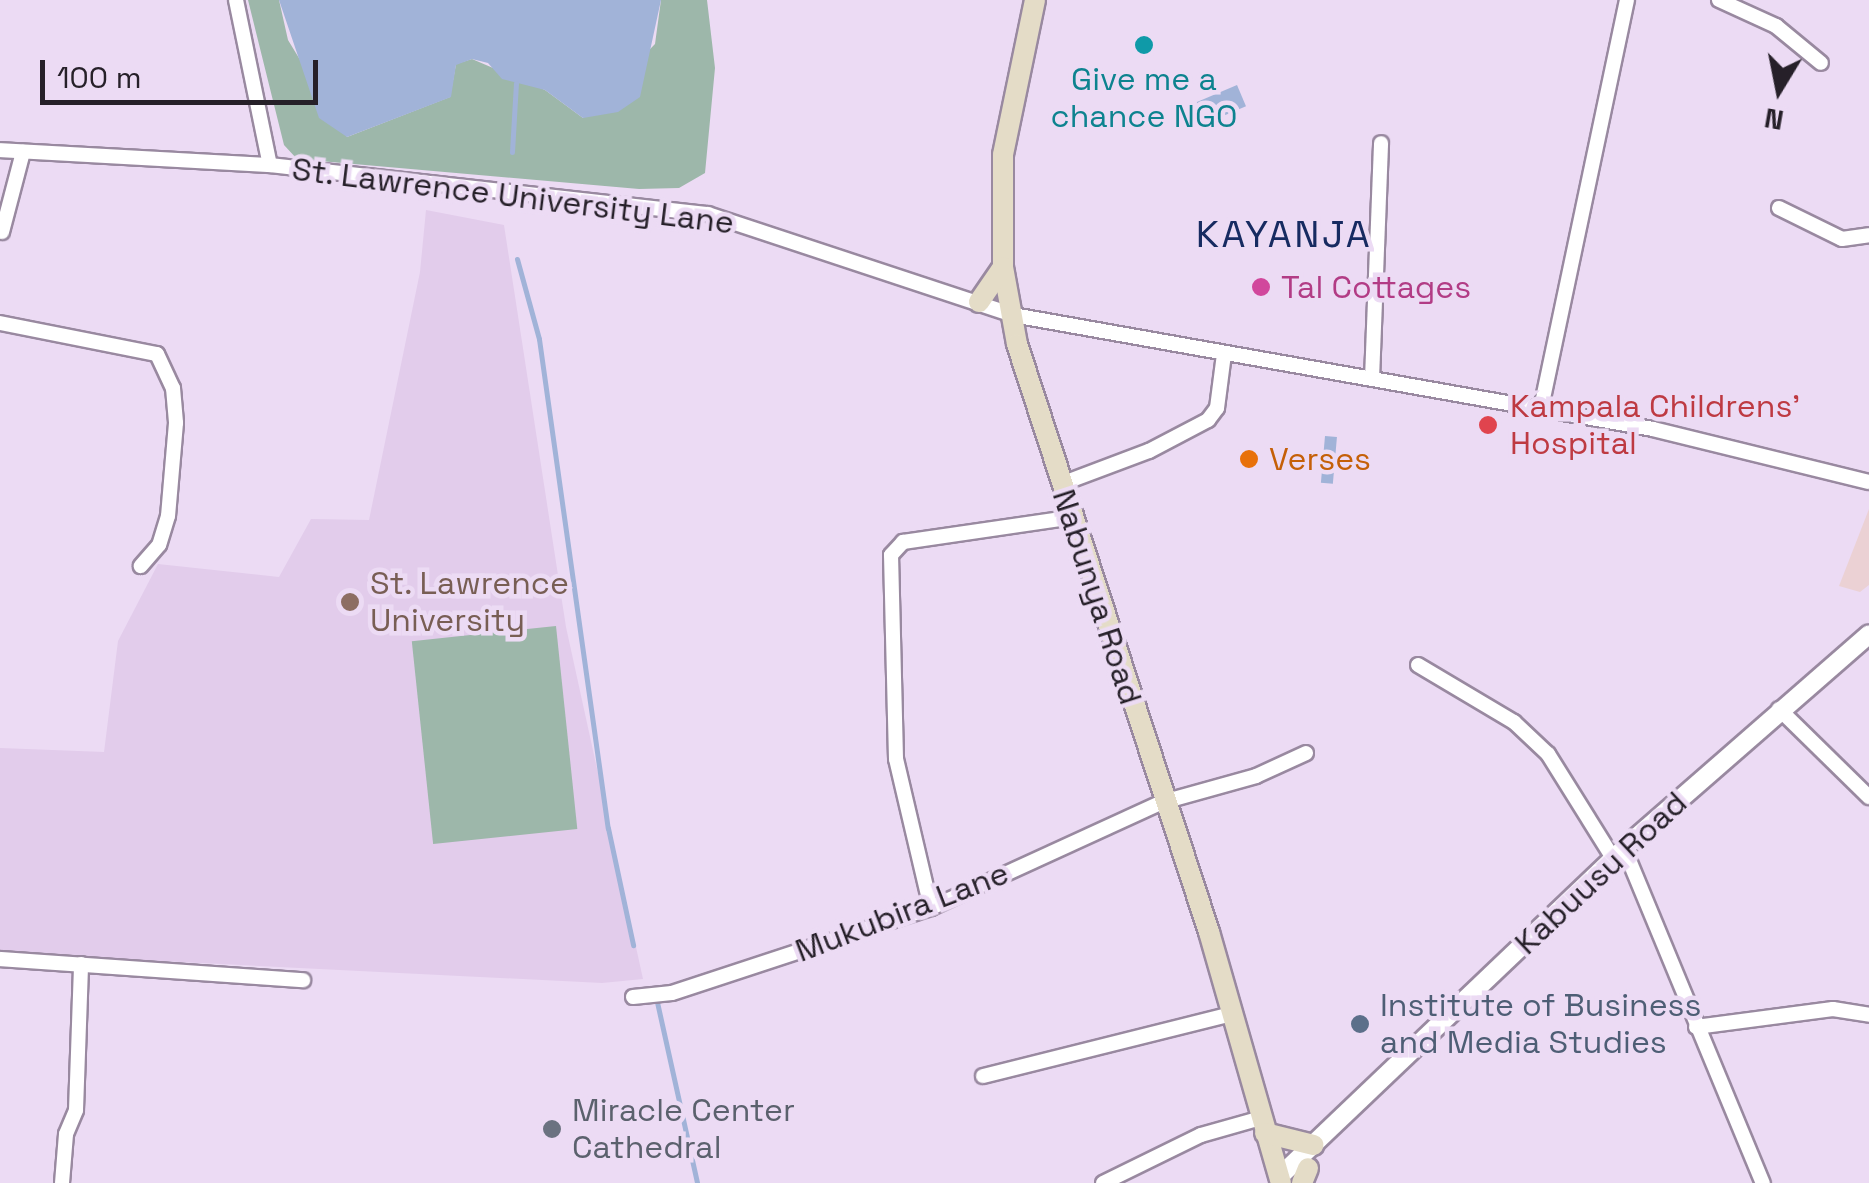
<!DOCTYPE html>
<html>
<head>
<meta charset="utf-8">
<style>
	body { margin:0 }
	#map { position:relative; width:1869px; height:1183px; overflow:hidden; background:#ecdbf4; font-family:"Space Grotesk",sans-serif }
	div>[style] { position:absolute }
	.commercial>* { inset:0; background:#ebd1d4 }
	.built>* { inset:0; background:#e2cceb }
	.green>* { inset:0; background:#9db7aa; transform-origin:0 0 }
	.water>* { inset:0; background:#a1b3d8; transform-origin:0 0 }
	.stream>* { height:5px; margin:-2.5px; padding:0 2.5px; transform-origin:2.5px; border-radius:2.5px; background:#a1b3d8 }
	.roads { filter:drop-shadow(2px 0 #9989a0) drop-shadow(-2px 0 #9989a0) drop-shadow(0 2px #9989a0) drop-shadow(0 -2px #9989a0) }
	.minor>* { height:14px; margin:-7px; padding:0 7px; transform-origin:7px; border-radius:7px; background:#fff }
	.tertiary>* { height:18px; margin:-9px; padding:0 9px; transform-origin:9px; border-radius:9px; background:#fff }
	.secondary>* { height:20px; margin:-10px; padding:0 10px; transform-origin:10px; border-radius:10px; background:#e4dcc7 }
	.dots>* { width:28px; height:28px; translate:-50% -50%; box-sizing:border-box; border:5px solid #ecdbf4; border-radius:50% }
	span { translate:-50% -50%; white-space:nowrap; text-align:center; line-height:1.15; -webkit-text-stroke:9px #ecdbf4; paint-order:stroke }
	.culture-label { font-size:32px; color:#0d838f }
	.street-label { font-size:32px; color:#262029 }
	.hotel-label { font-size:32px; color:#b23c85 }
	.left { translate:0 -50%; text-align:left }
	.health-label { font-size:32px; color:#be3a42 }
	.food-label { font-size:32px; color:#c56008 }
	.education-label { font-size:32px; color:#785e54 }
	.service-label { font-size:32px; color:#4e5e75 }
	.worship-label { font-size:32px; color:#5b616d }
	.quarter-label { font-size:38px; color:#172b61; letter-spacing:2.5px }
	.north { position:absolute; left:1729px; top:40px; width:100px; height:100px; -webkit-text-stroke:8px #ecdbf4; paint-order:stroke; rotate:190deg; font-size:28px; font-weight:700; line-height:40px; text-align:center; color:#262029 }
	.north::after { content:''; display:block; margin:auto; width:35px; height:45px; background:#262029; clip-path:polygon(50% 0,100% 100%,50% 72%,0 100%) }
	.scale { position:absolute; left:40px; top:60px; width:278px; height:45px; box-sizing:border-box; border:5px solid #262029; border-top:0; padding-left:12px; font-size:30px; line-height:35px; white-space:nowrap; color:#262029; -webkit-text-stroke:8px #ecdbf4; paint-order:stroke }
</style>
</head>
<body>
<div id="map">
	<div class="commercial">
		<div style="clip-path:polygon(1869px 509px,1869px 585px,1860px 592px,1839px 586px)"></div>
	</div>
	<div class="built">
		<div style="clip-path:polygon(426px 210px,504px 225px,566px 627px,643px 979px,602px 983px,0 953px,0 748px,104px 752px,118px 641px,158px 564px,279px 577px,311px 519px,369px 520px,420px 272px)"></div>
	</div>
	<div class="green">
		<div style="clip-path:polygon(248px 0,279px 0,288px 40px,347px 137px,450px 97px,456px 64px,472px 59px,545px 90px,583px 118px,655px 44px,661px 0,707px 0,715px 68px,705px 173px,679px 188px,639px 189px,297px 159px,284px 145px)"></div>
		<div style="left:556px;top:626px;width:204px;height:145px;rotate:84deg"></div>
	</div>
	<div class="water">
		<div style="clip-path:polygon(279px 0,661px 0,640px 97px,618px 112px,583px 118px,545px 90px,502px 79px,488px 63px,472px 59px,456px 65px,451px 97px,347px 137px,319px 118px)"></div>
		<div style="left:1237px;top:85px;width:23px;height:48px;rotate:67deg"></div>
		<div style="left:1325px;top:436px;width:12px;height:47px;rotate:5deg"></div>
	</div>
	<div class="stream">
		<div style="left:512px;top:152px;width:69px;rotate:-86.7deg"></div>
		<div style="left:517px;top:259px;width:83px;rotate:74.6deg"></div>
		<div style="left:539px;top:339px;width:494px;rotate:82deg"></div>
		<div style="left:608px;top:828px;width:120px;rotate:77.9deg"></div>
		<div style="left:657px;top:1002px;width:185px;rotate:77.5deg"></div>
	</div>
	<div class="roads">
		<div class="minor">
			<div style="left:236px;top:0;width:168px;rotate:78.4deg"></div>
			<div style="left:1719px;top:0;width:63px;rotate:24.5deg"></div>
			<div style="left:1776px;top:26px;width:58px;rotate:39.4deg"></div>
			<div style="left:0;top:150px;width:270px;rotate:3.2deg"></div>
			<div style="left:270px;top:165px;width:441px;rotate:6.4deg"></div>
			<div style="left:708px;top:214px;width:321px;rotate:18.3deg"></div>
			<div style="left:1013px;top:315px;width:650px;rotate:10.1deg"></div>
			<div style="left:1653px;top:429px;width:222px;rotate:13.8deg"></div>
			<div style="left:1779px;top:208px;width:70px;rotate:26.2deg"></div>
			<div style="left:1842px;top:239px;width:27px;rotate:-8deg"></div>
			<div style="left:2px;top:232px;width:83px;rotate:-75.3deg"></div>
			<div style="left:0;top:323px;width:160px;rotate:11.2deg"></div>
			<div style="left:157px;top:354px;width:38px;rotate:65deg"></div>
			<div style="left:173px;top:388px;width:35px;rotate:85deg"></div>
			<div style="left:176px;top:423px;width:93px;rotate:94.9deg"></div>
			<div style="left:168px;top:516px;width:30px;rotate:107deg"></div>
			<div style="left:159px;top:545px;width:28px;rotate:131deg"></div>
			<div style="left:1372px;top:379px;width:236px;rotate:-87.8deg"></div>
			<div style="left:1541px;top:408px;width:417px;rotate:-78.1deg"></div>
			<div style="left:1061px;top:484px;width:94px;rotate:-20.6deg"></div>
			<div style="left:1149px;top:451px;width:67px;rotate:-27.7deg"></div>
			<div style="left:1208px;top:420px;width:15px;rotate:-53deg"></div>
			<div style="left:1217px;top:408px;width:54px;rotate:-82.6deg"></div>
			<div style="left:1418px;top:665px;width:112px;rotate:30.7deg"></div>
			<div style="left:1514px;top:722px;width:47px;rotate:43.3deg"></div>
			<div style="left:1548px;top:754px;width:123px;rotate:58deg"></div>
			<div style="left:1779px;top:709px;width:126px;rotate:44.4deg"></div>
			<div style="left:1624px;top:848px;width:363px;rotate:67.5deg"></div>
			<div style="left:931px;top:908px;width:153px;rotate:-103.2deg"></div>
			<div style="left:896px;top:759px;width:204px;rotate:-91.4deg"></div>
			<div style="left:891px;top:555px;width:18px;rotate:-47deg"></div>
			<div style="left:903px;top:542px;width:174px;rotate:-8.3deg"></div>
			<div style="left:0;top:959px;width:304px;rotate:4deg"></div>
			<div style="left:633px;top:997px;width:39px;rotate:-6deg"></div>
			<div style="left:672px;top:993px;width:273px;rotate:-18.2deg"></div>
			<div style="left:931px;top:908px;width:255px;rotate:-24.6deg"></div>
			<div style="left:1163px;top:802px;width:97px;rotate:-15.6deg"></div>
			<div style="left:1256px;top:776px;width:55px;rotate:-24.7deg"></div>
			<div style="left:1696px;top:1027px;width:138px;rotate:-7.5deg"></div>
			<div style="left:1833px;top:1009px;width:36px;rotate:9deg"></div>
			<div style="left:983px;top:1076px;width:257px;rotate:-14deg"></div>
			<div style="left:62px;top:1183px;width:49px;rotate:-85.3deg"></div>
			<div style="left:66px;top:1134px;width:26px;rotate:-67deg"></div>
			<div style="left:76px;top:1110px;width:146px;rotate:-88deg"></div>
			<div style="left:1103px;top:1183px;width:109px;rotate:-26.1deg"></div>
			<div style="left:1201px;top:1135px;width:62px;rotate:-15.8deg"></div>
		</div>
		<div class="tertiary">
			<div style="left:1279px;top:1177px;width:477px;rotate:-43.6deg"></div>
			<div style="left:1624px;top:848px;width:325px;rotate:-41.1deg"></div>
		</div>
		<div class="secondary">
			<div style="left:1035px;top:0;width:158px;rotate:101.7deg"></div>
			<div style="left:1003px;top:155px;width:112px;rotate:90deg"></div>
			<div style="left:1003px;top:267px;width:78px;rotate:79.7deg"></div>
			<div style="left:1017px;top:344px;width:619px;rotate:71.92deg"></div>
			<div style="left:1209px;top:932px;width:261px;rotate:74deg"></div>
			<div style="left:979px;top:302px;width:42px;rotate:-55.6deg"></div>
			<div style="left:1265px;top:1133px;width:50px;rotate:13.8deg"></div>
			<div style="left:1302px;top:1183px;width:16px;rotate:-68deg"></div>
		</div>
	</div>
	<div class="dots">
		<div style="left:1144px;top:45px;background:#0f9aa8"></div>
		<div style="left:1261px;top:287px;background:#d1479c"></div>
		<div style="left:1488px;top:425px;background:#e0444e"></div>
		<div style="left:1249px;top:459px;background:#e8710a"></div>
		<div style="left:350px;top:602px;background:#8d6e63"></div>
		<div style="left:1360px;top:1024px;background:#5c6f8a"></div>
		<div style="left:552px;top:1129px;background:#6b7280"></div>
	</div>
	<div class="culture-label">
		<span style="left:1144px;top:98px">Give me a<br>chance NGO</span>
	</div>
	<div class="street-label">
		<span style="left:513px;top:196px;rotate:7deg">St. Lawrence University Lane</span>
		<span style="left:1097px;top:597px;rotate:72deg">Nabunya Road</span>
		<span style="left:1601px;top:873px;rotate:-43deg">Kabuusu Road</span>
		<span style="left:902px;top:912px;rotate:-21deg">Mukubira Lane</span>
	</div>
	<div class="hotel-label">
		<span class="left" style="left:1281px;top:287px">Tal Cottages</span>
	</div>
	<div class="health-label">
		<span class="left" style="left:1510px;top:425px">Kampala Childrens'<br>Hospital</span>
	</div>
	<div class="food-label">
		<span class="left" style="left:1269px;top:459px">Verses</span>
	</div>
	<div class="education-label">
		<span class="left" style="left:370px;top:602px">St. Lawrence<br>University</span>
	</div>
	<div class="service-label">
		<span class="left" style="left:1380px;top:1024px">Institute of Business<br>and Media Studies</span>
	</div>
	<div class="worship-label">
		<span class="left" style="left:572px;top:1129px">Miracle Center<br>Cathedral</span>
	</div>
	<div class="quarter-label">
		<span style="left:1284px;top:235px">KAYANJA</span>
	</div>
	<div class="north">N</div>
	<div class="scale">100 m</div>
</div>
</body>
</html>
